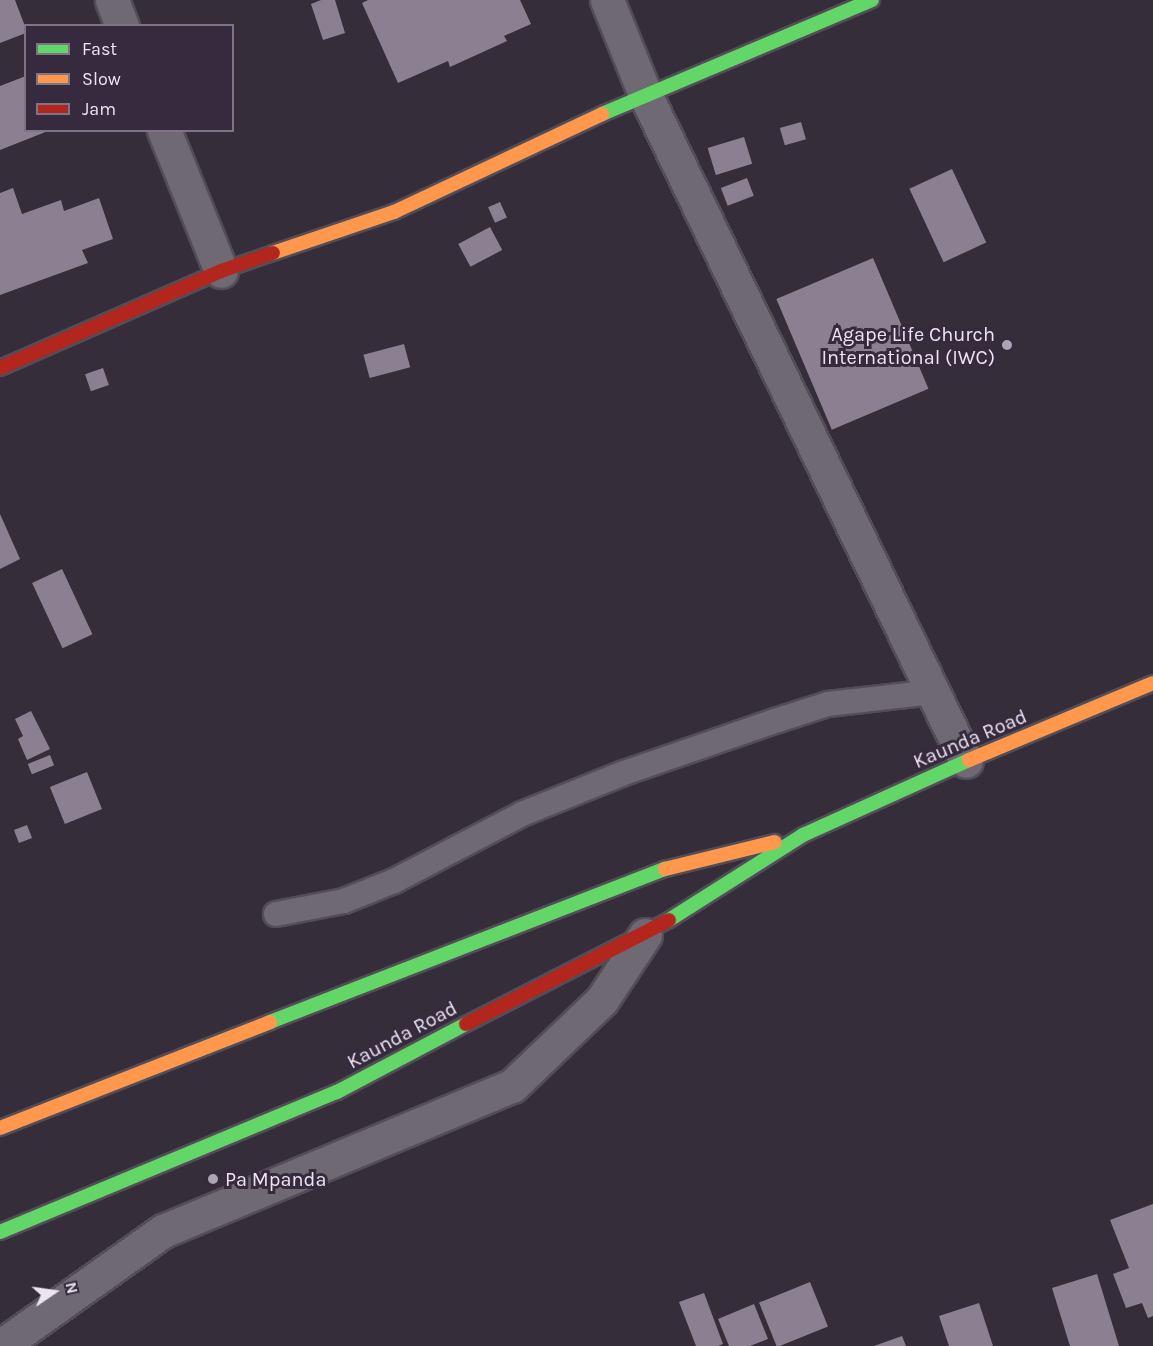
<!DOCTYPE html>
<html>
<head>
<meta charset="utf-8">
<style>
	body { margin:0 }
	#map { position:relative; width:1153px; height:1346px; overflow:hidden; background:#352e3a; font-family:Karla,sans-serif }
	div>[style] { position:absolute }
	.building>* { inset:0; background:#8b8091; transform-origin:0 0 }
	.roads { filter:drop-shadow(2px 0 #524d57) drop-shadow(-2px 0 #524d57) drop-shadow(0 2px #524d57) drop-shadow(0 -2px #524d57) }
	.lane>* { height:24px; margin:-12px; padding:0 12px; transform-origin:12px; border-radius:12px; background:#6e6972 }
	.street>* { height:33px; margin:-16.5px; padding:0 16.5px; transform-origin:16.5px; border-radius:16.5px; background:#6e6972 }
	.fast>* { height:14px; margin:-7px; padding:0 7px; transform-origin:7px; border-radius:7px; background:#63d668 }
	.slow>* { height:14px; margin:-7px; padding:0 7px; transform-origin:7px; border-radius:7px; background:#ff974d }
	.jam>* { height:14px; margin:-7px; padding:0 7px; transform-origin:7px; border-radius:7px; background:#b3261e }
	.dots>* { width:16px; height:16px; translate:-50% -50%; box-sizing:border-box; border:3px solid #362a3e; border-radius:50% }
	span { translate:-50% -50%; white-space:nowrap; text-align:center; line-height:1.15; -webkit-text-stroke:6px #362a3e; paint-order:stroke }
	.poi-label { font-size:20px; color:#ece4f1 }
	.right { translate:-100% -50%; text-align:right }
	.left { translate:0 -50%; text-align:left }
	.street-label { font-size:20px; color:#ece4f1 }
	.legend { position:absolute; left:24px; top:24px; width:210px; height:108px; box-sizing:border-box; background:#362a3e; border:2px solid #7f7486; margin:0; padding:8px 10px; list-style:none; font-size:18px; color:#ece4f1 }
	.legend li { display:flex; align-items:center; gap:12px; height:30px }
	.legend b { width:30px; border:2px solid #7f7486 }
	.north { position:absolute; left:24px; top:1262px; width:60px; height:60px; -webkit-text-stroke:4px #362a3e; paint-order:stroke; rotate:77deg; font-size:16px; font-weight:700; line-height:24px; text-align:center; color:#ece4f1 }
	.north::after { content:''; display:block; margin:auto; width:21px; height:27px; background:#ece4f1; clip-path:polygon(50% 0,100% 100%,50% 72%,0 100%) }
</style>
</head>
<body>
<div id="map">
	<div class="building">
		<div style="clip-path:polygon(0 0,15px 0,26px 29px,26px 33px,0 43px)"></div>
		<div style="clip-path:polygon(321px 0,335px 0,345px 33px,323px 40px,311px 4px)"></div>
		<div style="clip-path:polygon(368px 0,520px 0,531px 24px,504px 36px,507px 41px,450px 67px,448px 61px,398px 83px,362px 3px)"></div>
		<div style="clip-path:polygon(26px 76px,26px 130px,48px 131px,0 150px,0 86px)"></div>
		<div style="left:801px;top:122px;width:18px;height:22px;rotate:74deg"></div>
		<div style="left:744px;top:137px;width:28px;height:38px;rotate:73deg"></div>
		<div style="left:952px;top:169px;width:81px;height:47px;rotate:65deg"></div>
		<div style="left:747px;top:178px;width:19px;height:28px;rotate:69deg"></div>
		<div style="clip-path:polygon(13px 188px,22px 214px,61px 200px,64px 211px,99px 198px,113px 239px,82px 250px,88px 263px,0 295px,0 193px)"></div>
		<div style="left:500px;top:202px;width:17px;height:13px;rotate:66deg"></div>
		<div style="left:490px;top:227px;width:26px;height:36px;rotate:62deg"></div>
		<div style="left:873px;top:258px;width:142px;height:105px;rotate:67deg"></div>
		<div style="left:404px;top:344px;width:24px;height:42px;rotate:75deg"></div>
		<div style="left:103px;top:368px;width:18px;height:19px;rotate:71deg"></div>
		<div style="clip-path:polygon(0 514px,20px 559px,0 569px)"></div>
		<div style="left:62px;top:569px;width:72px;height:33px;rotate:65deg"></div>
		<div style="clip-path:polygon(31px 711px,50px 749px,27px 760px,18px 739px,23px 736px,15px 719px)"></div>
		<div style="left:50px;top:755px;width:11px;height:24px;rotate:68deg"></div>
		<div style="left:87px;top:772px;width:40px;height:40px;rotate:68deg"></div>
		<div style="left:27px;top:825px;width:14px;height:14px;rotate:69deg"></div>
		<div style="clip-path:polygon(1153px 1204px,1153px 1316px,1148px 1318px,1142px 1303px,1126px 1308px,1113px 1274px,1129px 1268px,1110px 1220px)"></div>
		<div style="clip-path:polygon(1097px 1274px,1119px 1346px,1070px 1346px,1052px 1288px)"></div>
		<div style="left:810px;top:1282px;width:48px;height:55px;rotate:68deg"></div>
		<div style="clip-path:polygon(704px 1293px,723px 1344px,718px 1346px,696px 1346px,679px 1302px)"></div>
		<div style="clip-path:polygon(979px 1303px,993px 1346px,949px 1346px,939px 1316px)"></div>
		<div style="clip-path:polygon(754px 1304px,768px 1339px,750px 1346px,729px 1346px,718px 1319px)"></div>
		<div style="clip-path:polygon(902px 1336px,906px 1346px,874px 1346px)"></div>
	</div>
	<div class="roads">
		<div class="lane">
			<div style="left:276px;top:914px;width:69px;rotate:-10.8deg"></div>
			<div style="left:344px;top:901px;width:54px;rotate:-21.8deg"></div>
			<div style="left:394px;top:881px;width:144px;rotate:-27.6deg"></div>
			<div style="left:522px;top:814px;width:110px;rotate:-21.9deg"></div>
			<div style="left:624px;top:773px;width:163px;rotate:-19deg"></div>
			<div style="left:778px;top:720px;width:52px;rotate:-17.7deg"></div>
			<div style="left:828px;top:704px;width:107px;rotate:-6.5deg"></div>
		</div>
		<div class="street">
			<div style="left:112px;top:0;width:28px;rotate:69deg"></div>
			<div style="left:607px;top:0;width:101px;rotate:68deg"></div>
			<div style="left:645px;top:94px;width:740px;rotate:64.3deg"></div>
			<div style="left:164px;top:130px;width:152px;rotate:68deg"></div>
			<div style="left:1px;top:1346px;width:199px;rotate:-35.4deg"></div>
			<div style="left:163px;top:1231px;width:378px;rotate:-22.6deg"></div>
			<div style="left:512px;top:1086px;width:124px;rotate:-43.7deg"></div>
			<div style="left:602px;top:1000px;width:78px;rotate:-56.5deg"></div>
		</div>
		<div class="fast">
			<div style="left:602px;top:114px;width:293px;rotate:-22.9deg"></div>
			<div style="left:669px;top:920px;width:159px;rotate:-32.4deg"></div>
			<div style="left:803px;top:835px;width:182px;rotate:-24.3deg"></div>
			<div style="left:270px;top:1022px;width:424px;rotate:-21.2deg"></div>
			<div style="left:0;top:1232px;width:365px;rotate:-22.6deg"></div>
			<div style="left:337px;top:1092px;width:146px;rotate:-27.8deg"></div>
		</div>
		<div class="slow">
			<div style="left:273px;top:253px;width:128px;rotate:-18.7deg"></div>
			<div style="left:394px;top:212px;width:230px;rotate:-25.2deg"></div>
			<div style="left:969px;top:760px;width:199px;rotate:-22.7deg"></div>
			<div style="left:665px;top:869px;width:113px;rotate:-13.8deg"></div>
			<div style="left:0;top:1128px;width:290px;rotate:-21.4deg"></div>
		</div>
		<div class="jam">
			<div style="left:0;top:368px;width:241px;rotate:-23.7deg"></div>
			<div style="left:221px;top:271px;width:55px;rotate:-19.1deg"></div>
			<div style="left:466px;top:1024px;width:228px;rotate:-27.1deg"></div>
		</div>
	</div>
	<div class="dots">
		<div style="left:1007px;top:345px;background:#aca4b1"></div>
		<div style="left:213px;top:1179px;background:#aca4b1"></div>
	</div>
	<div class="poi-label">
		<span class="right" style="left:995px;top:346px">Agape Life Church<br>International (IWC)</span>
		<span class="left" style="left:225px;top:1179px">Pa Mpanda</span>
	</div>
	<div class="street-label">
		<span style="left:970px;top:739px;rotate:-23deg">Kaunda Road</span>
		<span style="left:402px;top:1035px;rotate:-28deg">Kaunda Road</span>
	</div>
	<ul class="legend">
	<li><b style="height:8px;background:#63d668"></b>Fast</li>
	<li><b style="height:8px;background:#ff974d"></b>Slow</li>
	<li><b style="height:8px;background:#b3261e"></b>Jam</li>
	</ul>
	<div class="north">N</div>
</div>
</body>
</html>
